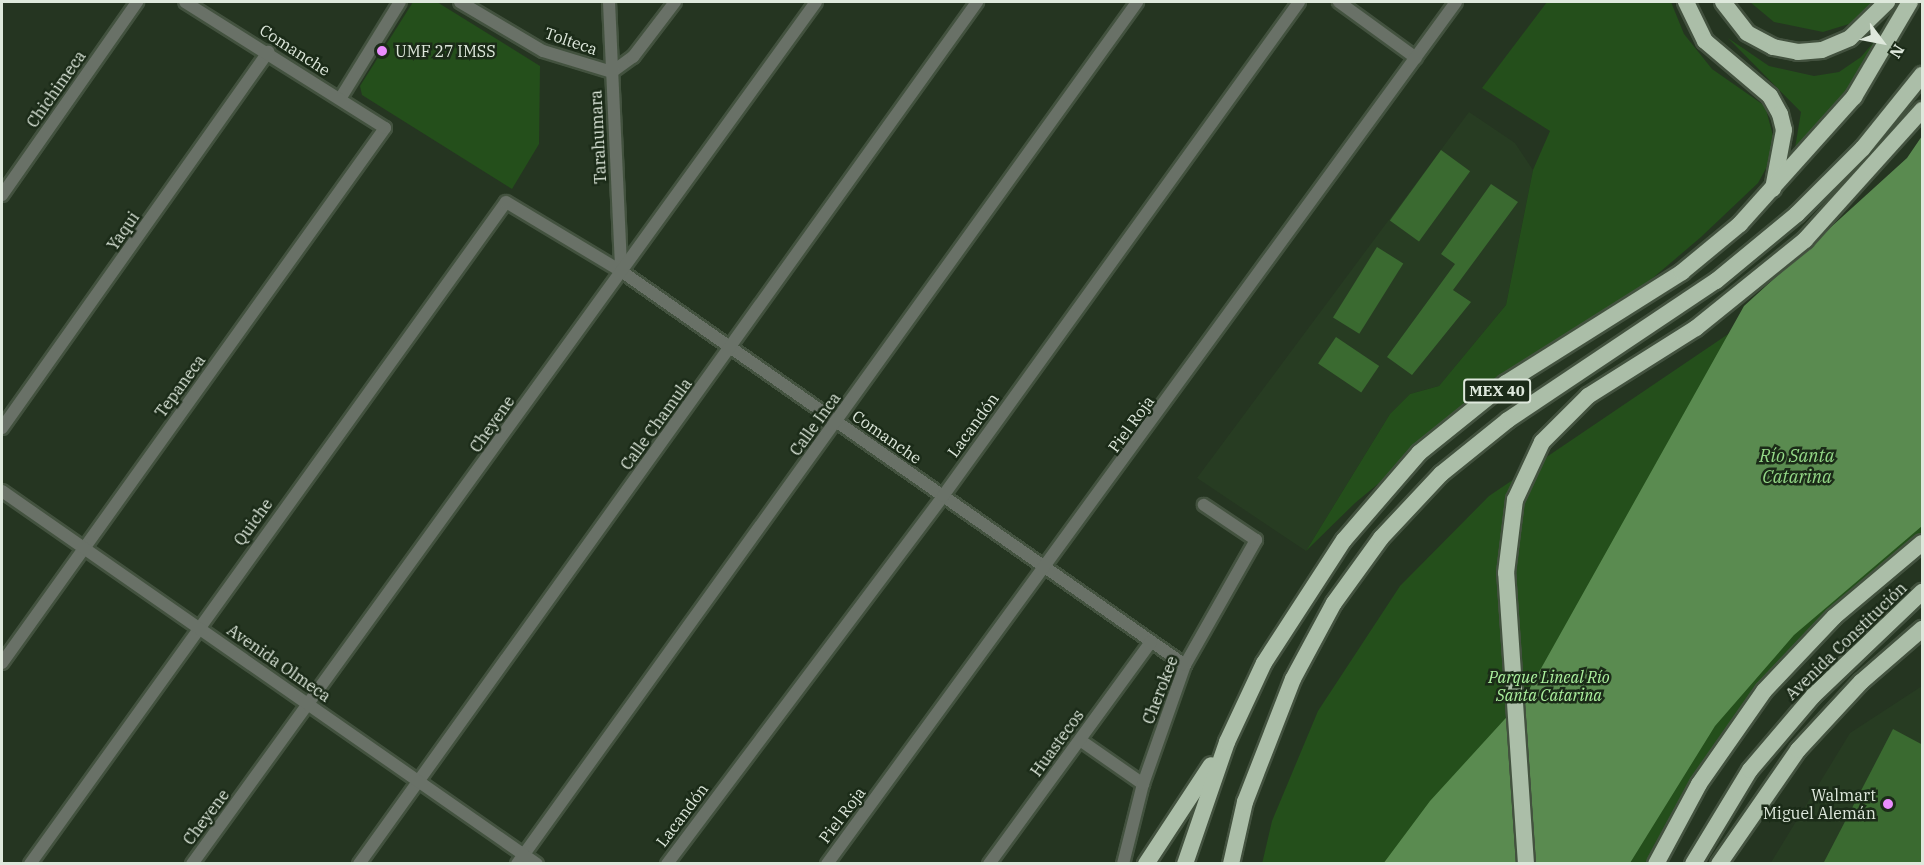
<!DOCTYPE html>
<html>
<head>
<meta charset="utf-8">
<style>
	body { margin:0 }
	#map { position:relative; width:1924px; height:865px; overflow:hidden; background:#253521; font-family:"IBM Plex Serif",serif }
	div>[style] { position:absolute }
	.built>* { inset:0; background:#273c22 }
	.green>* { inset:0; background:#244f1b }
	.water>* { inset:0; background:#5a8b50 }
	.building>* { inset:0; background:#3a6a30; transform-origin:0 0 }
	.roads { filter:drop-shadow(2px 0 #43523f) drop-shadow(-2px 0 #43523f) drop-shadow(0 2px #43523f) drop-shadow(0 -2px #43523f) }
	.minor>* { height:12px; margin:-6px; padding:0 6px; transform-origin:6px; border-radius:6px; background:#697167 }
	.tertiary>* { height:12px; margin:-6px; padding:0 6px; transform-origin:6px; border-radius:6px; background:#697167 }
	.trunk>* { height:16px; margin:-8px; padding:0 8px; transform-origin:8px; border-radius:8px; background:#abbea8 }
	.dots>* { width:16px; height:16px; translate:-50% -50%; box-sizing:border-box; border:3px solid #1b2b18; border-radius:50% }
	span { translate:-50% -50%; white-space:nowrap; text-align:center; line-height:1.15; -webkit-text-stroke:5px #1b2b18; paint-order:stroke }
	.shield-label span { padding:2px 4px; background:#1b2b18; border:2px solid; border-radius:4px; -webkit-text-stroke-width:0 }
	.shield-label { font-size:15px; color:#dee8dc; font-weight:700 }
	.street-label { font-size:16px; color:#dee8dc }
	.poi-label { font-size:16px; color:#dee8dc }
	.left { translate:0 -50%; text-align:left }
	.right { translate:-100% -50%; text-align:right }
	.park-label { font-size:16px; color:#adf39f; font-style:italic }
	.water-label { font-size:18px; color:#94d987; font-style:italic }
	.frame { position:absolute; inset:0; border:3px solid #dee8dc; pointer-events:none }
	.north { position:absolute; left:1852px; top:12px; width:60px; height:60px; -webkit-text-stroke:4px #1b2b18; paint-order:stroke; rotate:122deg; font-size:16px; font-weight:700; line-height:24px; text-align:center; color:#dee8dc }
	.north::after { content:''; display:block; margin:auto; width:21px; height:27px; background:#dee8dc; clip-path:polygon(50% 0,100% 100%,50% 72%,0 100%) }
</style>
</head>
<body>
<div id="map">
	<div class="built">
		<div style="clip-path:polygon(1469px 112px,1515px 143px,1533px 170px,1506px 305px,1439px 386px,1410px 394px,1390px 414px,1306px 551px,1197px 478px)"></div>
		<div style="clip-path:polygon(1922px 686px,1922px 863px,1770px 864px,1850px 733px)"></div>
	</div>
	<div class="green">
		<div style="clip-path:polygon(413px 2px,437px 2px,540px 66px,539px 144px,512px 189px,362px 95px,360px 86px)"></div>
		<div style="clip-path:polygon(1547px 2px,1671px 2px,1684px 34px,1712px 69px,1765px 106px,1775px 143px,1769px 163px,1758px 183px,1701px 237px,1627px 300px,1474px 404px,1355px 503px,1306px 551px,1390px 414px,1410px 394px,1439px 386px,1506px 305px,1533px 170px,1550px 131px,1482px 88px)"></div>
		<div style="clip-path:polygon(1750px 2px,1878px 2px,1849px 24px,1823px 32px,1774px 22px)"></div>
		<div style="clip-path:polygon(1902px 9px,1876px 57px,1793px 160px,1801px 112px,1728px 38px,1769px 66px,1814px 76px,1839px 72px,1861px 57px)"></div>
		<div style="clip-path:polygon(1922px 150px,1922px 548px,1763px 690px,1648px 863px,1262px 864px,1272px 821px,1318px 711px,1400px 586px,1489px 496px,1746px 322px)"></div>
	</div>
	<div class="water">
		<div style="clip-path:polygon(1922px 136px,1922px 526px,1794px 635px,1715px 726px,1630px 863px,1383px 864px,1430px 801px,1525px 697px,1744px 306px,1907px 158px)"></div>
	</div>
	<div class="building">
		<div style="left:1441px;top:150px;width:36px;height:87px;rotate:36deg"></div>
		<div style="clip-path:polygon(1491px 184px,1518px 202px,1453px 290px,1471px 302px,1412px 375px,1387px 357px,1455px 264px,1441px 254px)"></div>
		<div style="left:1377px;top:247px;width:31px;height:83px;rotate:32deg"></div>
		<div style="left:1336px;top:337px;width:52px;height:32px;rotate:34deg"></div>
		<div style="clip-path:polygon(1893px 729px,1923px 745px,1923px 864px,1823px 864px)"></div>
	</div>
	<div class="roads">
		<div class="minor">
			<div style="left:460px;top:2px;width:96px;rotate:30.6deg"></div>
			<div style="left:543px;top:51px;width:72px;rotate:16.9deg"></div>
			<div style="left:612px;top:72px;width:26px;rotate:-36deg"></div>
			<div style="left:633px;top:57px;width:69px;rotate:-52.6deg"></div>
			<div style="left:609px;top:2px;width:269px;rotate:87.4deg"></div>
			<div style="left:1339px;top:2px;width:95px;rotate:36deg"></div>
			<div style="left:340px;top:99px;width:114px;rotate:-58.3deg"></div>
			<div style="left:2px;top:195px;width:236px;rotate:-55deg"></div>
			<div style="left:2px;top:428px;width:461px;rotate:-54.7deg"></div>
			<div style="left:2px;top:663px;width:658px;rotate:-54.4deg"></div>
			<div style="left:385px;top:128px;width:236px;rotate:-147.8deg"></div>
			<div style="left:1080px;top:740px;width:77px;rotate:34.9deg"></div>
			<div style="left:30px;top:864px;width:815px;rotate:-54.28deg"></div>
			<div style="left:506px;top:202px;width:134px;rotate:31deg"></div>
			<div style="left:621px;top:271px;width:688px;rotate:34.94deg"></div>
			<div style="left:192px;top:864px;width:1064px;rotate:-54.1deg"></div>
			<div style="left:359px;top:864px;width:1061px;rotate:-54.36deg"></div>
			<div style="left:517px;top:864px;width:1062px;rotate:-54.27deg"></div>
			<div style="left:667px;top:864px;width:460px;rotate:-53.1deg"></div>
			<div style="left:943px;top:496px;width:609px;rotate:-54.22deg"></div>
			<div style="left:827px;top:864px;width:1067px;rotate:-53.88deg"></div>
			<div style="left:989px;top:864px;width:275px;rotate:-53.9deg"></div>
			<div style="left:1123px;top:864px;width:82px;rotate:-76deg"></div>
			<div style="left:1143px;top:784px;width:126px;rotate:-70.6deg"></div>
			<div style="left:1185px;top:665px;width:144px;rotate:-60.4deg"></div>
			<div style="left:1256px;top:540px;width:63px;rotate:-146.1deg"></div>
		</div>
		<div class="tertiary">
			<div style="left:2px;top:491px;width:652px;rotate:34.88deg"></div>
		</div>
		<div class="trunk">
			<div style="left:1686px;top:2px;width:43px;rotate:64deg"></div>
			<div style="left:1705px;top:41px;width:85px;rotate:40.2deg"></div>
			<div style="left:1770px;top:96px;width:21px;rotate:61deg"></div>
			<div style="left:1780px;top:114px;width:16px;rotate:76deg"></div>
			<div style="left:1784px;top:130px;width:60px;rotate:100.6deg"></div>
			<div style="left:1723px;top:2px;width:39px;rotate:52deg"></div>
			<div style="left:1747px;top:33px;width:30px;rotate:28deg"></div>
			<div style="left:1773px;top:47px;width:25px;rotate:11deg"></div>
			<div style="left:1798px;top:52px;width:24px;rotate:-5deg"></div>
			<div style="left:1822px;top:50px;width:30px;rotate:-23deg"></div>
			<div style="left:1850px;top:38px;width:52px;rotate:-44.2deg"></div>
			<div style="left:1146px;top:864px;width:118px;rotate:-56.7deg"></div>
			<div style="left:1185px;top:864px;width:129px;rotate:-71deg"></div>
			<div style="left:1227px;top:742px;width:87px;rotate:-64.9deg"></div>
			<div style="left:1264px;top:663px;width:147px;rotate:-57deg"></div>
			<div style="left:1344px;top:540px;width:115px;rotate:-49.2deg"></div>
			<div style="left:1419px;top:453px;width:112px;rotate:-38.8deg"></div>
			<div style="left:1506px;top:383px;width:208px;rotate:-32.2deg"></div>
			<div style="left:1682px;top:272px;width:75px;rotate:-39.6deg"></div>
			<div style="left:1740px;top:224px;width:171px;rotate:-48.1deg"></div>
			<div style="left:1854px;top:97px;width:110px;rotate:-59.5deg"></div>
			<div style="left:1231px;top:864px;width:64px;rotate:-77.3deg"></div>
			<div style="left:1245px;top:802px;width:132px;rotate:-68.7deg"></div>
			<div style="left:1293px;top:679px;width:86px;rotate:-61.7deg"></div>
			<div style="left:1334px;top:603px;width:80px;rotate:-54.1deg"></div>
			<div style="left:1381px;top:538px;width:88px;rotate:-46.8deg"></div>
			<div style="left:1441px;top:474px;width:86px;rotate:-38.9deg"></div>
			<div style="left:1508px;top:420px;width:250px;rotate:-33.8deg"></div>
			<div style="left:1716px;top:281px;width:105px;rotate:-39.6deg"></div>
			<div style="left:1797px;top:214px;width:93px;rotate:-45deg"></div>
			<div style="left:1863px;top:148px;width:94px;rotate:-51.1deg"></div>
			<div style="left:1526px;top:864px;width:292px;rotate:-93.9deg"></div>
			<div style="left:1506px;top:573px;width:74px;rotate:-83deg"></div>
			<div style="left:1515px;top:500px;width:64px;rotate:-65deg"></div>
			<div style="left:1542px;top:442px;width:65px;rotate:-45deg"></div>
			<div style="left:1588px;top:396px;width:128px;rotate:-32.2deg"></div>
			<div style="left:1696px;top:328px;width:140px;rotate:-38.9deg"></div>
			<div style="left:1805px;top:240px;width:175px;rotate:-48deg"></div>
			<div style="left:1656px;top:864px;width:91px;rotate:-61.7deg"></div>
			<div style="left:1699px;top:784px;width:113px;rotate:-55deg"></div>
			<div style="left:1764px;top:691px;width:102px;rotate:-46.6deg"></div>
			<div style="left:1834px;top:617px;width:115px;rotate:-40.1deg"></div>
			<div style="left:1693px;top:864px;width:110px;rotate:-58.8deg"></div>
			<div style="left:1750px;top:770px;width:97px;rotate:-49.6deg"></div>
			<div style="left:1813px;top:696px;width:151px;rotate:-43.7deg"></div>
			<div style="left:1719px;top:864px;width:139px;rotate:-55.3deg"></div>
			<div style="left:1798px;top:750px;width:93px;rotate:-47.2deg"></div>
			<div style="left:1861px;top:682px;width:81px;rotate:-41deg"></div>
		</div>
	</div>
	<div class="dots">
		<div style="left:382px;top:51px;background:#ea8dfd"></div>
		<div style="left:1888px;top:804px;background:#ea8dfd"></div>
	</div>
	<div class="shield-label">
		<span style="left:1497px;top:391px">MEX 40</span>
	</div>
	<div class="street-label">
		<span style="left:571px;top:41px;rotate:19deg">Tolteca</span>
		<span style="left:295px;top:50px;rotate:33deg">Comanche</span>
		<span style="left:56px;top:89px;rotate:-55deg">Chichimeca</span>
		<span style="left:598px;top:137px;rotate:-93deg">Tarahumara</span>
		<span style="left:123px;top:231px;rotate:-55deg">Yaqui</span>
		<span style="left:180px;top:386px;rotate:-54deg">Tepaneca</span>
		<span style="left:492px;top:424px;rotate:-55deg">Cheyene</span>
		<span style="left:656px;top:424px;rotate:-54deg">Calle Chamula</span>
		<span style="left:815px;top:424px;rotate:-54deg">Calle Inca</span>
		<span style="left:1131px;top:424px;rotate:-54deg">Piel Roja</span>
		<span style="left:973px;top:425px;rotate:-54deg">Lacandón</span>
		<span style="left:887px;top:437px;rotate:35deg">Comanche</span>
		<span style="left:253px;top:522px;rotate:-54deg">Quiche</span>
		<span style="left:1846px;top:641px;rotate:-44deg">Avenida Constitución</span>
		<span style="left:279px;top:663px;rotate:35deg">Avenida Olmeca</span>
		<span style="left:1160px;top:690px;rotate:-69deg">Cherokee</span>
		<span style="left:1057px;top:743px;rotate:-54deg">Huastecos</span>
		<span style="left:682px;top:815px;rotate:-53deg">Lacandón</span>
		<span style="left:842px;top:815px;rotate:-53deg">Piel Roja</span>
		<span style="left:206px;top:817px;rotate:-53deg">Cheyene</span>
	</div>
	<div class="poi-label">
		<span class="left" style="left:395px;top:51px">UMF 27 IMSS</span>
		<span class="right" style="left:1876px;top:804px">Walmart<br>Miguel Alemán</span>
	</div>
	<div class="park-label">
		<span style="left:1549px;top:686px">Parque Lineal Río<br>Santa Catarina</span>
	</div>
	<div class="water-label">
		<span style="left:1797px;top:467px">Río Santa<br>Catarina</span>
	</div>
	<div class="frame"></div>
	<div class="north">N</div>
</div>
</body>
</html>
